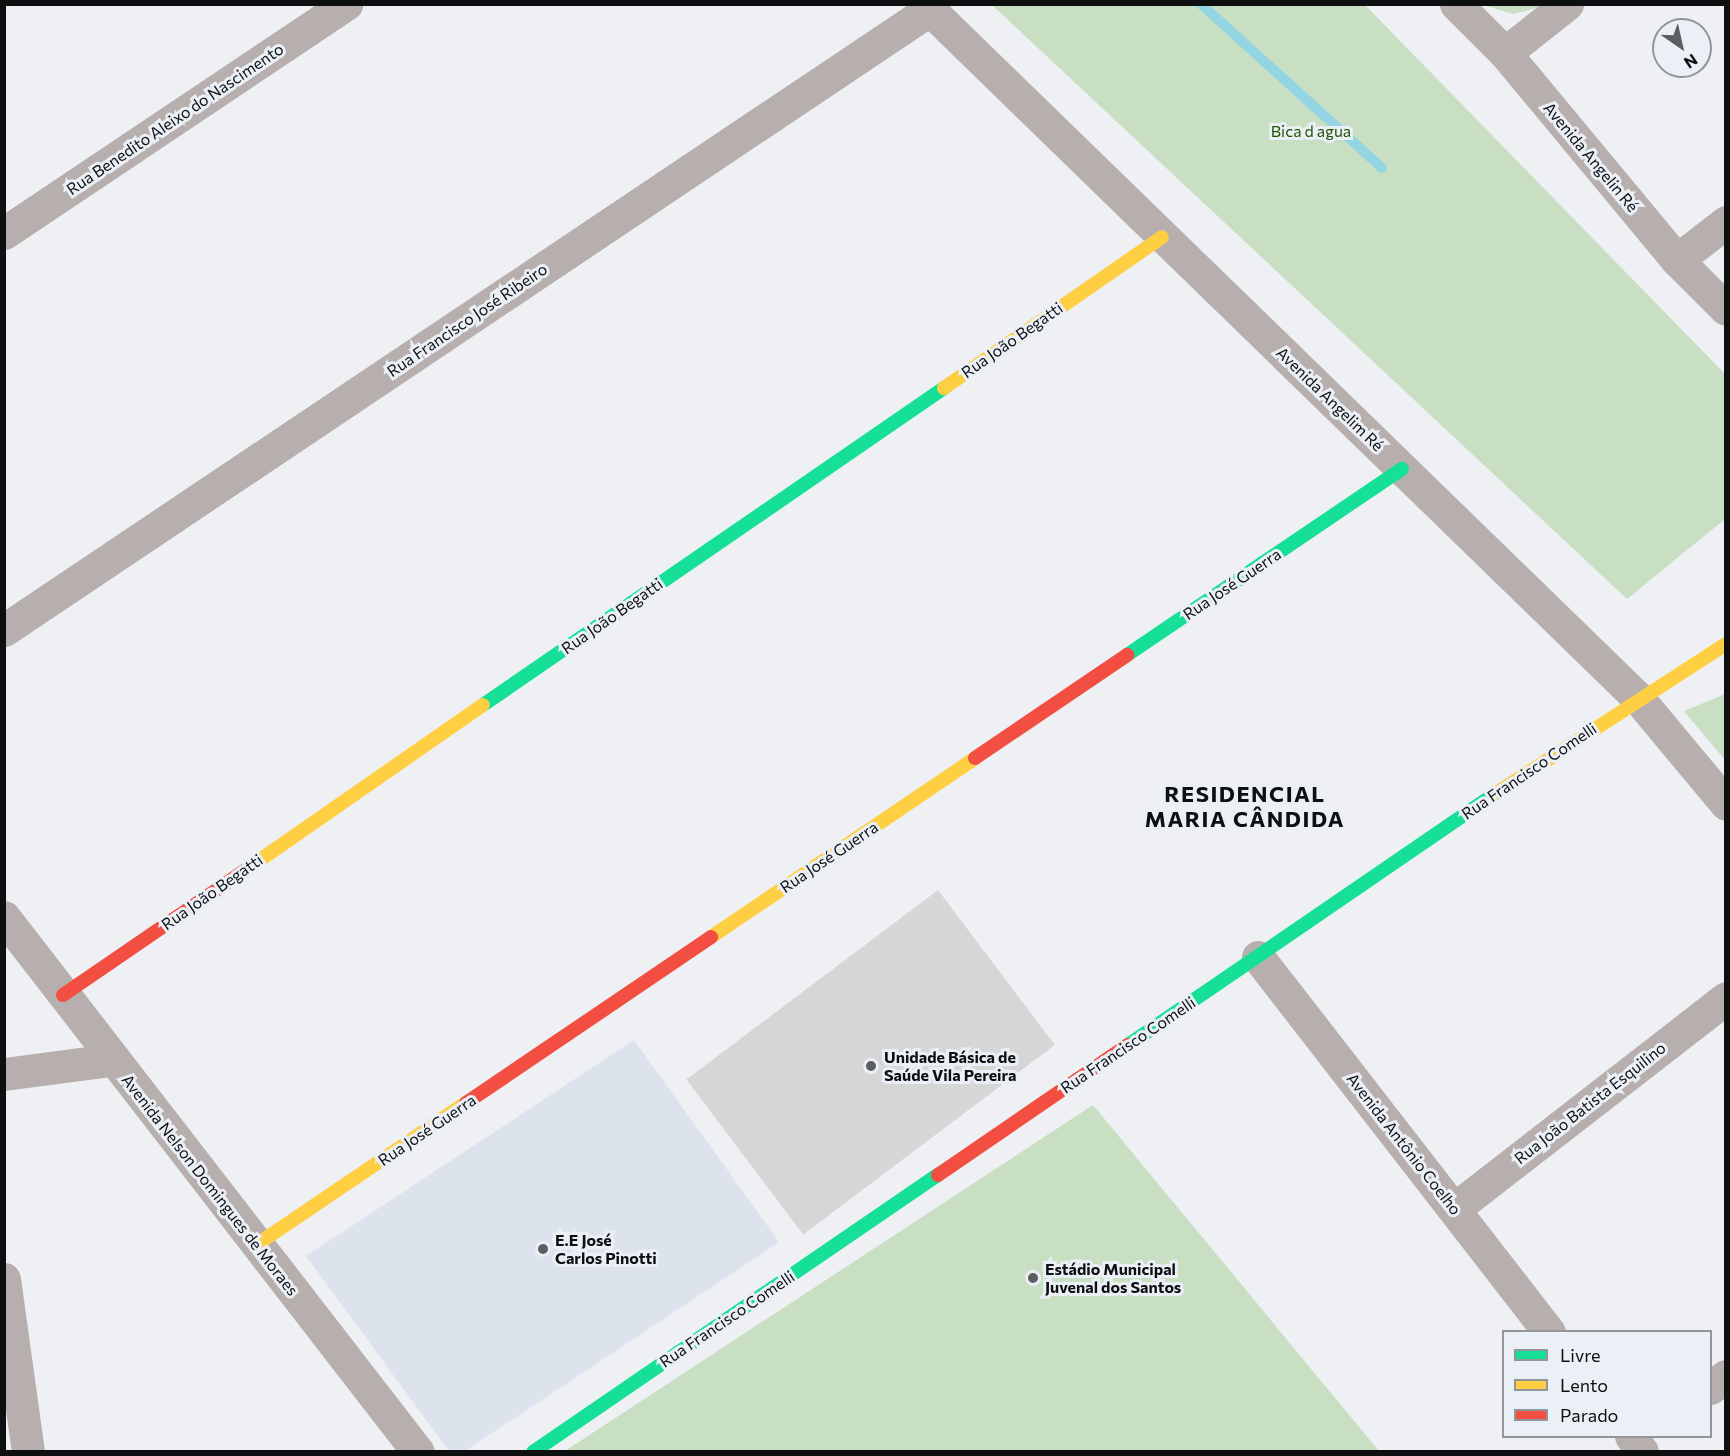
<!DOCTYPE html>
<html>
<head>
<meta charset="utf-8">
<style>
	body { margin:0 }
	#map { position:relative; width:1730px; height:1456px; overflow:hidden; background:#eef0f3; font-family:Commissioner,sans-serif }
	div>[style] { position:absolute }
	.built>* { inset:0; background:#dde3ec }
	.green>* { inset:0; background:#c8dfc3 }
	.stream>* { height:10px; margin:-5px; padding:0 5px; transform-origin:5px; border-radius:5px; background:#94d5e3 }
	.building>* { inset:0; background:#d6d6d7; transform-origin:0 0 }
	.street>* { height:33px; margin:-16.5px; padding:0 16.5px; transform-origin:16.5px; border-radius:16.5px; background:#b7afae }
	.fast>* { height:14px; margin:-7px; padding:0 7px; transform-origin:7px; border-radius:7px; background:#16e098 }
	.slow>* { height:14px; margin:-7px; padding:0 7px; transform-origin:7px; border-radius:7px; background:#ffcf43 }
	.jam>* { height:14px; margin:-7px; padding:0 7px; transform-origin:7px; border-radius:7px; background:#f24e42 }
	.dots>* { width:16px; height:16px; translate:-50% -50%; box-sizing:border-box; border:3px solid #ebf0f6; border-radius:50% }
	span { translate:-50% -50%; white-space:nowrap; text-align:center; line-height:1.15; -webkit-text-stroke:6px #ebf0f6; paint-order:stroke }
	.street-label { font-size:16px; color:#0d0f11 }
	.park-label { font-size:16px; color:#1f5502 }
	.poi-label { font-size:16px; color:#0d0f11; font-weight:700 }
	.left { translate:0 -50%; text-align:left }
	.district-label { font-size:22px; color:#0d0f11; font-weight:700; letter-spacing:1.5px }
	.frame { position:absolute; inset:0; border:6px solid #0d0f11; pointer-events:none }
	.legend { position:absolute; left:1502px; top:1330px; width:210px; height:108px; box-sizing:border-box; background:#ebf0f6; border:2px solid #92969a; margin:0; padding:8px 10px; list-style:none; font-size:18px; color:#0d0f11 }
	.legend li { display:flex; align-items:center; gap:12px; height:30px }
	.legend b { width:30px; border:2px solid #92969a }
	.north { position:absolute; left:1652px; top:18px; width:60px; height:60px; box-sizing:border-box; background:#ebf0f6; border:2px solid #92969a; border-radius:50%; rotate:146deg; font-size:16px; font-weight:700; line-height:24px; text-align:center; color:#0d0f11 }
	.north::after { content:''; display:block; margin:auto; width:21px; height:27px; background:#5c5e60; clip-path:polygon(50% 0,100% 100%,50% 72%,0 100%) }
</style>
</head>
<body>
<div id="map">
	<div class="built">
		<div style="clip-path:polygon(634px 1040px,779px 1242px,465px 1451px,449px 1451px,306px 1256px)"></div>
	</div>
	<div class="green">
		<div style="clip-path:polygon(992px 5px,1365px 5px,1725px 374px,1725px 519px,1627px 599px)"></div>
		<div style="clip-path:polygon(1484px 5px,1548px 5px,1513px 14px)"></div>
		<div style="clip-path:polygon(1725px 694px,1725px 760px,1684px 711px)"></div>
		<div style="clip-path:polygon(1093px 1105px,1379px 1451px,565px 1451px)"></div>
	</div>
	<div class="stream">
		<div style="left:1201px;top:4px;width:244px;rotate:42.2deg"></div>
	</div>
	<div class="building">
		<div style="left:938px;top:890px;width:194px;height:315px;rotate:53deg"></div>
	</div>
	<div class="street">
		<div style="left:924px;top:4px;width:994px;rotate:44.19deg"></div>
		<div style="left:1637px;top:697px;width:139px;rotate:50.2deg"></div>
		<div style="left:1456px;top:4px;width:69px;rotate:45deg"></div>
		<div style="left:1505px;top:53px;width:269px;rotate:50.3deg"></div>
		<div style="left:1677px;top:260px;width:69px;rotate:45deg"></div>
		<div style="left:1505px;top:53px;width:79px;rotate:-38.3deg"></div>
		<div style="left:4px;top:233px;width:412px;rotate:-33.8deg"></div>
		<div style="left:1677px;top:260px;width:62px;rotate:-37.8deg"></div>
		<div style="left:4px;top:630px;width:1114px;rotate:-33.83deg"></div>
		<div style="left:4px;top:917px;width:676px;rotate:52.27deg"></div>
		<div style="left:1258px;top:957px;width:475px;rotate:52.2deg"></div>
		<div style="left:4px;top:1074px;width:108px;rotate:-7.5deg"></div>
		<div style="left:1454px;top:1209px;width:344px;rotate:-37.8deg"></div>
		<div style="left:4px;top:1279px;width:175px;rotate:82.1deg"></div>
		<div style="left:1710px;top:1388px;width:20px;rotate:-37deg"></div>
		<div style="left:1631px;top:1436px;width:19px;rotate:55deg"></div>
	</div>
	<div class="fast">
		<div style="left:1127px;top:655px;width:332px;rotate:-34.1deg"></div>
		<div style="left:483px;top:705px;width:559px;rotate:-34.51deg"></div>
		<div style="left:1128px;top:1045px;width:445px;rotate:-34.4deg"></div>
		<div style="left:533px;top:1452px;width:491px;rotate:-34.4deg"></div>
	</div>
	<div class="slow">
		<div style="left:944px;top:388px;width:265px;rotate:-34.7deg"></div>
		<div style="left:1495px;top:794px;width:275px;rotate:-33deg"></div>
		<div style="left:257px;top:862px;width:275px;rotate:-34.8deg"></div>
		<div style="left:711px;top:937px;width:319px;rotate:-34.1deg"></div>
		<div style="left:256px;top:1245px;width:254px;rotate:-34.1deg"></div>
	</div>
	<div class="jam">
		<div style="left:975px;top:758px;width:184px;rotate:-34.1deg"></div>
		<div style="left:63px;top:995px;width:235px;rotate:-34.4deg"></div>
		<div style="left:466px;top:1103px;width:296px;rotate:-34.1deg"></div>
		<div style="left:938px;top:1175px;width:230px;rotate:-34.4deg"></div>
	</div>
	<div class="dots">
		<div style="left:871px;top:1066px;background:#5c5e60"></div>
		<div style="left:543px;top:1249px;background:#5c5e60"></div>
		<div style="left:1033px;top:1278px;background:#5c5e60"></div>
	</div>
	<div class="street-label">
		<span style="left:175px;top:119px;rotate:-34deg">Rua Benedito Aleixo do Nascimento</span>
		<span style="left:1591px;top:157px;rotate:50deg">Avenida Angelin Ré</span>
		<span style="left:467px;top:320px;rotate:-34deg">Rua Francisco José Ribeiro</span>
		<span style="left:1012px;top:340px;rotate:-35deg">Rua João Begatti</span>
		<span style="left:1330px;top:399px;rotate:44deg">Avenida Angelim Ré</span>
		<span style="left:1232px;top:584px;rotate:-34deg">Rua José Guerra</span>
		<span style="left:612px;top:616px;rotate:-35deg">Rua João Begatti</span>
		<span style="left:1529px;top:771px;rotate:-34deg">Rua Francisco Comelli</span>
		<span style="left:829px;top:857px;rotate:-34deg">Rua José Guerra</span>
		<span style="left:212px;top:892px;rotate:-35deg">Rua João Begatti</span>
		<span style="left:1128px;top:1045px;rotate:-34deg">Rua Francisco Comelli</span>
		<span style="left:1590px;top:1103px;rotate:-38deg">Rua João Batista Esquilino</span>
		<span style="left:427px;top:1130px;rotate:-34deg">Rua José Guerra</span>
		<span style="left:1404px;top:1144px;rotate:52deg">Avenida Antônio Coelho</span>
		<span style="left:210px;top:1185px;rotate:52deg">Avenida Nelson Domingues de Moraes</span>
		<span style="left:727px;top:1319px;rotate:-34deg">Rua Francisco Comelli</span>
	</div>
	<div class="park-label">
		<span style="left:1311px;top:131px">Bica d agua</span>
	</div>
	<div class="poi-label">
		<span class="left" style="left:884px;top:1066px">Unidade Básica de<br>Saúde Vila Pereira</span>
		<span class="left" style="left:555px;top:1249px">E.E José<br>Carlos Pinotti</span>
		<span class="left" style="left:1045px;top:1278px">Estádio Municipal<br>Juvenal dos Santos</span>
	</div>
	<div class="district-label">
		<span style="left:1245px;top:806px">RESIDENCIAL<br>MARIA CÂNDIDA</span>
	</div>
	<div class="frame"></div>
	<ul class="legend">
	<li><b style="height:8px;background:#16e098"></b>Livre</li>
	<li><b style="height:8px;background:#ffcf43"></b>Lento</li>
	<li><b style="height:8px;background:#f24e42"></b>Parado</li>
	</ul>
	<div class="north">N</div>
</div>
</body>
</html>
